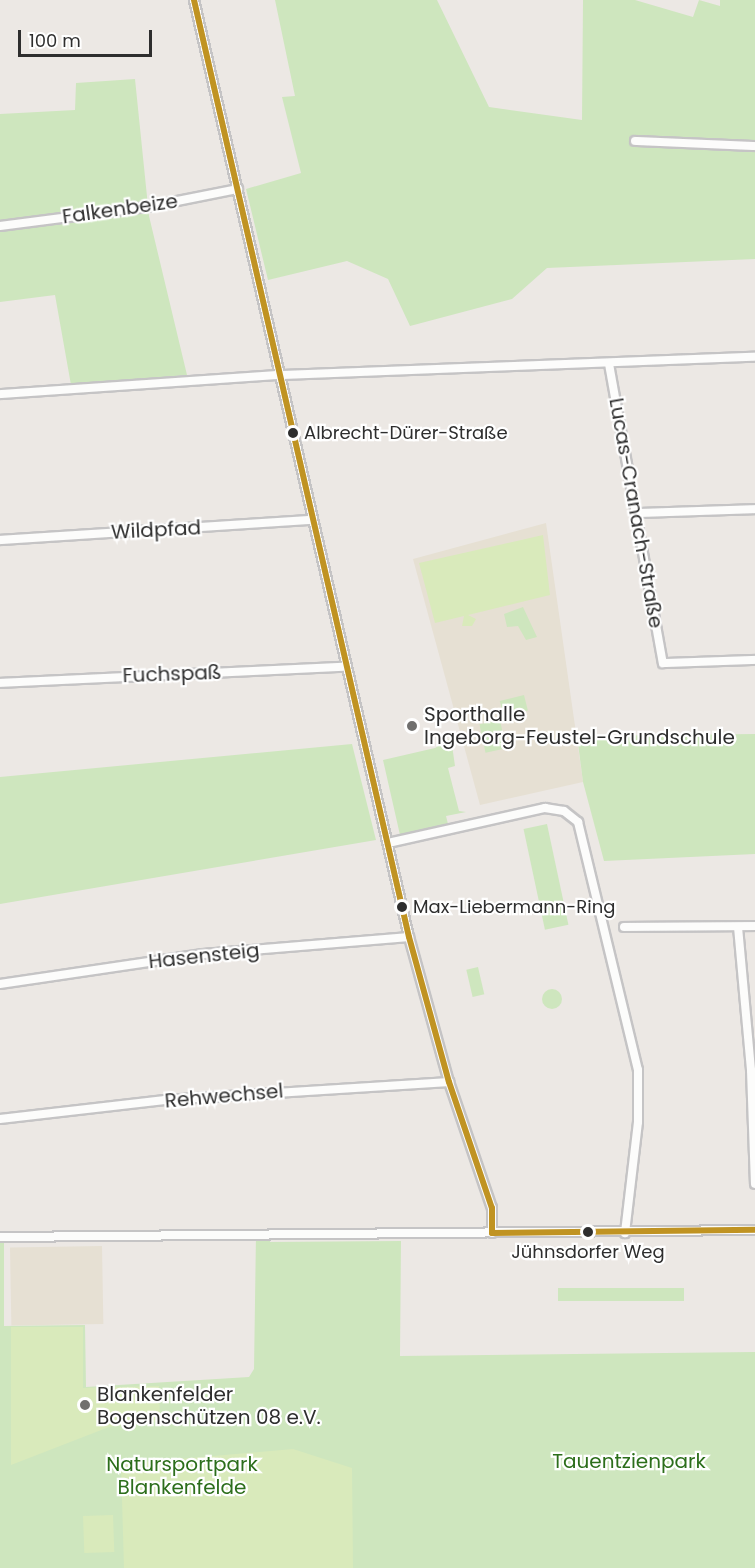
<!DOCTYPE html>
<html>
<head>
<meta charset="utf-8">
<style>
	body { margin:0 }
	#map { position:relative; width:755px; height:1568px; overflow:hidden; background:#ece8e4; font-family:Poppins,sans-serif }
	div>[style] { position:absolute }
	.education>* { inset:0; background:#e6e0d3; transform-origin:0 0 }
	.green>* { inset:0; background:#cee6be; transform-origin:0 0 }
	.round { border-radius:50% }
	.pitch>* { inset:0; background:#d9eabb; transform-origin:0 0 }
	.roads { filter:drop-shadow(2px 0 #c5c4c5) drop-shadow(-2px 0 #c5c4c5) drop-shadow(0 2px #c5c4c5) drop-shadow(0 -2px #c5c4c5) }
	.minor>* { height:8px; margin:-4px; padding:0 4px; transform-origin:4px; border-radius:4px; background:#fcfcfb }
	.bus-1>* { height:6px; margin:-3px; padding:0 3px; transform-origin:3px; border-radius:3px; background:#c09322 }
	.dots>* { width:16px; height:16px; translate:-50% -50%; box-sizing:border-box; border:3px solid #fff; border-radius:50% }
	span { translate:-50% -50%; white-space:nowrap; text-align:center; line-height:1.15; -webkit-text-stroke:4.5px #fff; paint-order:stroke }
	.bus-label { font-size:18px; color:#2e2e2e }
	.left { translate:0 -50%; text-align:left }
	.street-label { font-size:20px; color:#2e2e2e }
	.poi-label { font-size:20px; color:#2e2e2e }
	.park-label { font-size:20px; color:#2c6e1b }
	.scale { position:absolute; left:18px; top:30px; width:134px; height:27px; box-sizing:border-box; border:3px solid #2e2e2e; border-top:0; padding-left:8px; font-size:18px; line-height:21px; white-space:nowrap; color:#2e2e2e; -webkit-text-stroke:4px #fff; paint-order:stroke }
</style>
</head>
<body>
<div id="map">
	<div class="education">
		<div style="clip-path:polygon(546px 523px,583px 782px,480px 805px,413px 559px)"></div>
		<div style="left:102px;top:1246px;width:78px;height:92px;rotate:89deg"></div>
	</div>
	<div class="green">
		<div style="clip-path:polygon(275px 0,437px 0,489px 107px,582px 120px,583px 0,635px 0,693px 17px,699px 0,720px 6px,720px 0,755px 0,755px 259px,547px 268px,512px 299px,410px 326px,388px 279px,347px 261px,268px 280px,246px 189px,301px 173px,282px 97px,295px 96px)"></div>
		<div style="clip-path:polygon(135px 79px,149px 216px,187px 375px,71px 385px,55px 295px,0 302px,0 114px,75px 110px,76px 83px)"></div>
		<div style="clip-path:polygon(523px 607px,537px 637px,526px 640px,518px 626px,507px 627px,504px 614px)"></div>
		<div style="left:524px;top:695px;width:16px;height:25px;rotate:76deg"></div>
		<div style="left:500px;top:720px;width:29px;height:21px;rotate:78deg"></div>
		<div style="clip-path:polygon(755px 734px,755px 854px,604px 861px,583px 782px,577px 736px)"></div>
		<div style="clip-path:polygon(451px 738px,455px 766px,448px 768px,459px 811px,466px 812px,446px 816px,448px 824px,400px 835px,383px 760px,435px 748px)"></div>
		<div style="clip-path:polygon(352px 744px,376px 840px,0 904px,0 777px)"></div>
		<div style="left:547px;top:824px;width:103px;height:24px;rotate:78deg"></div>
		<div style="left:478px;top:967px;width:28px;height:12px;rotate:77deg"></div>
		<div class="round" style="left:542px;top:989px;width:20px;height:20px"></div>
		<div style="clip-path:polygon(270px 1233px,270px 1242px,401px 1241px,400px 1356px,755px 1352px,755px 1568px,0 1568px,0 1237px,4px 1237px,4px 1326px,85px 1325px,86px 1387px,249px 1377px,254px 1369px,256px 1234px)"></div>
		<div style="left:558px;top:1288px;width:126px;height:13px"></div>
	</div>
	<div class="pitch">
		<div style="clip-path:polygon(543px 535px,550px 595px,468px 615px,476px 619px,472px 626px,462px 626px,464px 616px,435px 623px,419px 563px)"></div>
		<div style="clip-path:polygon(11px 1327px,83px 1327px,83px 1388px,159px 1386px,160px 1421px,109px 1427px,11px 1465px)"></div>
		<div style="clip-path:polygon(293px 1449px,352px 1468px,353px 1568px,124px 1568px,121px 1464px)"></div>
		<div style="left:113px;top:1515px;width:37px;height:30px;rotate:88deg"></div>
	</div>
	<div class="roads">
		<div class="minor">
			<div style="left:194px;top:0;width:961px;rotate:77.08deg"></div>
			<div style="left:409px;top:937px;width:150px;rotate:74.6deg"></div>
			<div style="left:449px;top:1082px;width:133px;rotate:71.2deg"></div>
			<div style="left:492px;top:1208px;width:25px;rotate:90deg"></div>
			<div style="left:635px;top:141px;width:120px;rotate:2.4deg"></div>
			<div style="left:0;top:226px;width:148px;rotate:-7.4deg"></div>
			<div style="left:147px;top:207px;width:93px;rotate:-11.2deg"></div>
			<div style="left:609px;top:364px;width:304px;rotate:79.8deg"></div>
			<div style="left:663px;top:663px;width:92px;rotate:-1.9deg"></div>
			<div style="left:0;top:394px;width:281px;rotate:-3.9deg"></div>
			<div style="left:280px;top:375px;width:475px;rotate:-2.2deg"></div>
			<div style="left:636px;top:513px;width:119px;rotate:-1.9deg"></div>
			<div style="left:0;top:540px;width:313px;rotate:-3.7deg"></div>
			<div style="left:0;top:683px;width:345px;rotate:-2.7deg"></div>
			<div style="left:388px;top:843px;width:161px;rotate:-12.6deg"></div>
			<div style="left:545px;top:808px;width:19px;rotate:9deg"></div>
			<div style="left:564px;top:811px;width:18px;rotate:38deg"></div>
			<div style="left:578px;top:822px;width:255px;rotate:76.4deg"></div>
			<div style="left:638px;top:1070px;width:52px;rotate:90deg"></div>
			<div style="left:638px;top:1122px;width:112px;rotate:96.7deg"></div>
			<div style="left:624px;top:927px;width:131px;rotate:-0.4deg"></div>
			<div style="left:738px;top:927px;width:144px;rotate:84.8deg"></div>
			<div style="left:751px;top:1070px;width:114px;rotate:88deg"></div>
			<div style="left:0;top:984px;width:205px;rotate:-8.4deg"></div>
			<div style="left:203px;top:954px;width:207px;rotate:-4.7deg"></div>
			<div style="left:0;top:1119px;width:166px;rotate:-6.6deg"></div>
			<div style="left:165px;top:1100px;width:285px;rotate:-3.6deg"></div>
			<div style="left:0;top:1237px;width:755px;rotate:-0.53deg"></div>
		</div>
	</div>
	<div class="bus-1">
		<div style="left:194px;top:0;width:961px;rotate:77.08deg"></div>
		<div style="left:409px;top:937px;width:150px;rotate:74.6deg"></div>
		<div style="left:449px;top:1082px;width:133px;rotate:71.2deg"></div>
		<div style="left:492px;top:1208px;width:25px;rotate:90deg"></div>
		<div style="left:492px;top:1233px;width:263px;rotate:-0.7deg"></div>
	</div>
	<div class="dots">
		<div style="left:293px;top:433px;background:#2e2e2e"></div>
		<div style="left:412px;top:726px;background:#706f6e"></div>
		<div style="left:402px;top:907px;background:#2e2e2e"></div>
		<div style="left:588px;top:1232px;background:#2e2e2e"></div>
		<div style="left:85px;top:1405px;background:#706f6e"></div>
	</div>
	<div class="bus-label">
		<span class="left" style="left:304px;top:433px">Albrecht-Dürer-Straße</span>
		<span class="left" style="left:413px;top:907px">Max-Liebermann-Ring</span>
		<span style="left:588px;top:1252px">Jühnsdorfer Weg</span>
	</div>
	<div class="street-label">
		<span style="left:120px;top:209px;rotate:-8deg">Falkenbeize</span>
		<span style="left:636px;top:513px;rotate:80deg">Lucas-Cranach-Straße</span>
		<span style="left:156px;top:530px;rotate:-3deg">Wildpfad</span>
		<span style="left:172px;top:674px;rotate:-2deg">Fuchspaß</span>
		<span style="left:204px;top:956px;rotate:-6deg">Hasensteig</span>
		<span style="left:224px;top:1096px;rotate:-5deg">Rehwechsel</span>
	</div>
	<div class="poi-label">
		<span class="left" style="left:424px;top:726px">Sporthalle<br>Ingeborg-Feustel-Grundschule</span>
		<span class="left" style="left:97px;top:1406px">Blankenfelder<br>Bogenschützen 08 e.V.</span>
	</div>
	<div class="park-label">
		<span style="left:629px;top:1461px">Tauentzienpark</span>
		<span style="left:182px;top:1476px">Natursportpark<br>Blankenfelde</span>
	</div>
	<div class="scale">100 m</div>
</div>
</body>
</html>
